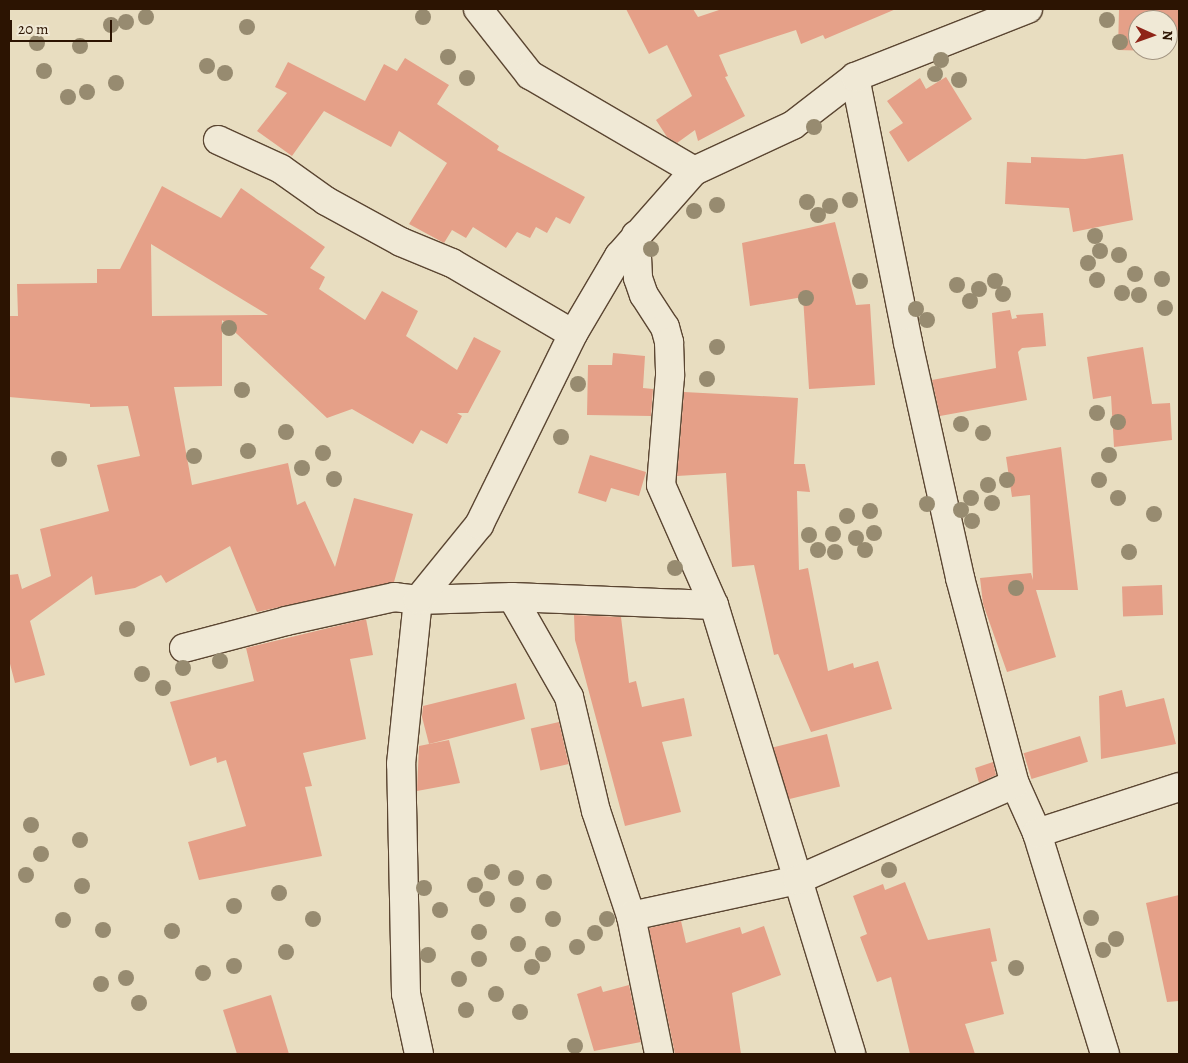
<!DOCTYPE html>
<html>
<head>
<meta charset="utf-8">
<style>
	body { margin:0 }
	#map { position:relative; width:1188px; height:1063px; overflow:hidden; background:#e8ddc0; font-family:Alegreya,serif }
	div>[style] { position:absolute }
	.building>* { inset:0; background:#e5a088; transform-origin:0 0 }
	.roads { filter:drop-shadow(1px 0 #5b4632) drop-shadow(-1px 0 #5b4632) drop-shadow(0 1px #5b4632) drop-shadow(0 -1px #5b4632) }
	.street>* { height:28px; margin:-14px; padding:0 14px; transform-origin:14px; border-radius:14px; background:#f0e9d6 }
	.trees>* { width:16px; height:16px; margin:-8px; border-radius:50%; background:#978b70 }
	span { translate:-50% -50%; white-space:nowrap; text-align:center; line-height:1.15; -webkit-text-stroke:4px #f0e9d6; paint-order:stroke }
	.frame { position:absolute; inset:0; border:10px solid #2c1402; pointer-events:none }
	.north { position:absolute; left:1128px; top:10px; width:50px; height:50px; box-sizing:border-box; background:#f0e9d6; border:1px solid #a29481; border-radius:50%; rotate:92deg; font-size:14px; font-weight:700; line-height:20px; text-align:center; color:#2c1402 }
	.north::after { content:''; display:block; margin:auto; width:18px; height:22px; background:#8f2418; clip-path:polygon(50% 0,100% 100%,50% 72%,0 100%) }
	.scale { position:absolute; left:10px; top:20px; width:102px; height:22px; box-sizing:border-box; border:2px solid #2c1402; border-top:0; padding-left:6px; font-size:15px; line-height:18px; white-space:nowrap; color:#2c1402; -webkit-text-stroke:4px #f0e9d6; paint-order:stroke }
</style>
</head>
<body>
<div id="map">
	<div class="building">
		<div style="clip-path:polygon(626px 9px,693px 9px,698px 17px,722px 9px,896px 9px,825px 39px,823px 35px,801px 44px,796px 30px,719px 55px,728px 76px,725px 77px,745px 116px,698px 141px,695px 130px,677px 143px,667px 137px,656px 120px,692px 96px,667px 45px,649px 54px)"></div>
		<div style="clip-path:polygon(1119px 9px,1179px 9px,1179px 35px,1168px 35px,1168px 20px,1138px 20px,1138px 50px,1155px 51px,1118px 50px)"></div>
		<div style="clip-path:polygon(405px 58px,449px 85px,437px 104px,499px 146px,497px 150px,585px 197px,570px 224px,556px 217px,547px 233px,536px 227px,530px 238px,517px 232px,506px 248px,473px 227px,466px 238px,452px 230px,444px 243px,409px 224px,447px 163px,399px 131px,391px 147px,324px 111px,292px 156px,257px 131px,287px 93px,275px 87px,288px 62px,365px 101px,384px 64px,397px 71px)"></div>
		<div style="clip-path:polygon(946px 77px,972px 119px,908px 162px,889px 132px,903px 123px,887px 101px,920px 78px,926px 89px)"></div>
		<div style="clip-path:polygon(1123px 154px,1133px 220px,1073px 232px,1069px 208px,1005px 204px,1007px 162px,1031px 163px,1031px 157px,1085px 159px)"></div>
		<div style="clip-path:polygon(evenodd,162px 186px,221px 218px,241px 188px,325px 247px,310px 268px,325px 277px,319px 289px,365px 320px,382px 291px,418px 311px,406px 336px,457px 370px,474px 337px,501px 351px,468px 413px,457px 413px,462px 416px,447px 444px,421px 430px,413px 444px,352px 409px,327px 418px,222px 320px,222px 386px,174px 387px,192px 485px,288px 463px,297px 505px,305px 501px,335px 567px,354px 498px,413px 514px,394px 582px,257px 612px,230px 546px,166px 583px,161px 575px,135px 588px,95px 595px,92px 576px,30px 621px,45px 675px,15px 683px,9px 660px,9px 575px,18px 574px,22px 589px,51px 576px,40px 529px,109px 511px,97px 465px,140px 456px,128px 406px,90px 407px,90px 404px,9px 397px,10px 316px,18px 316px,17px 284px,97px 283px,97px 269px,120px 269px,162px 186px,151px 244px,268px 315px,152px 316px,151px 244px)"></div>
		<div style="clip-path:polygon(835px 222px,856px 305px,870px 304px,875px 385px,809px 389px,803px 297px,750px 306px,742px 243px)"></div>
		<div style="clip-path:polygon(1010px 310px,1012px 319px,1017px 318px,1016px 315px,1043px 313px,1046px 346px,1022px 348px,1018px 352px,1027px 400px,940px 416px,932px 380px,996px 368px,992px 313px)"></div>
		<div style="clip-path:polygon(1143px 347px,1152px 404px,1170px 403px,1172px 440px,1114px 447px,1111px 396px,1093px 399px,1087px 357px)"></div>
		<div style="clip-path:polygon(613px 353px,645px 356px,643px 388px,653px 389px,651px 416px,587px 415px,588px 365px,612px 365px)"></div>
		<div style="clip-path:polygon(684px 392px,798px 398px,794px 464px,805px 464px,810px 492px,797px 491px,799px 570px,808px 568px,828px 671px,853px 663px,854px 668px,878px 661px,892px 709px,811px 732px,778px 654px,774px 655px,754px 565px,732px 567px,726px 473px,677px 476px)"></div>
		<div style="clip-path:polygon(1061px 447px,1078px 590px,1036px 590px,1056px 657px,1007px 672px,983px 604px,980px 578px,1031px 573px,1033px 580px,1030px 495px,1012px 497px,1006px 457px)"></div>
		<div style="clip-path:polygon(590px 455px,646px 472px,639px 496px,611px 488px,606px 502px,578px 493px)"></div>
		<div style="left:1162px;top:585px;width:30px;height:40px;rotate:88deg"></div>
		<div style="clip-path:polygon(574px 615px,621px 617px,629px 683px,636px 681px,642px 707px,684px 698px,692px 736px,662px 742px,681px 812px,625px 826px,575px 640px)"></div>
		<div style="clip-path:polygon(366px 619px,373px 655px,350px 659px,366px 739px,303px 753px,312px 786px,305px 787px,322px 856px,199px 880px,188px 842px,246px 826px,226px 760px,217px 763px,216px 757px,190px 766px,170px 702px,254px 681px,246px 648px)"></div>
		<div style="clip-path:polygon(516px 683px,525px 719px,429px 744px,422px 717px,423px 706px)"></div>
		<div style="clip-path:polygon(1122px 690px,1126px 707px,1164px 698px,1176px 744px,1101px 759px,1099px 696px)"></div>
		<div style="left:559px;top:722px;width:43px;height:29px;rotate:77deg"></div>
		<div style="left:827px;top:734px;width:54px;height:55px;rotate:76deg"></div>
		<div style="left:1080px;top:736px;width:27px;height:59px;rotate:73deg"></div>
		<div style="clip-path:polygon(449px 740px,460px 783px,417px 791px,419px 746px)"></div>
		<div style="clip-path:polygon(993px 762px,996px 775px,979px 783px,975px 768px)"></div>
		<div style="clip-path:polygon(905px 882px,928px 940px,990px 928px,997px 961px,991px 962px,1004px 1014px,965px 1024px,975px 1054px,910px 1054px,891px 977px,877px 982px,860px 937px,867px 934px,853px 896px,883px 884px,885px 890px)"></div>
		<div style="clip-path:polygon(1179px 895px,1179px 1001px,1167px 1002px,1146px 903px)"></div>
		<div style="clip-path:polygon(681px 921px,686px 943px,740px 927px,742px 934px,764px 926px,781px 975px,732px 993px,741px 1054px,675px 1054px,649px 928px)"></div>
		<div style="clip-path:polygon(629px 985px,641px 1042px,594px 1051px,577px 994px,601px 986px,603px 992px)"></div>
		<div style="clip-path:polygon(271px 995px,289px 1054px,237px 1054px,223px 1010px)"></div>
	</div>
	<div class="roads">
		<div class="street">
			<div style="left:478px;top:9px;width:84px;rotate:51.8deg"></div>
			<div style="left:530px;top:75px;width:190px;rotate:30.3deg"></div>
			<div style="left:855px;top:77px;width:271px;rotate:78.7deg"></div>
			<div style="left:908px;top:343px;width:241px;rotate:77.5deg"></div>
			<div style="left:960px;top:578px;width:213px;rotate:75.1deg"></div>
			<div style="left:1015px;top:784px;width:54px;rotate:65.8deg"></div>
			<div style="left:1037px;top:833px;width:231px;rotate:72.9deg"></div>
			<div style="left:218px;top:140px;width:69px;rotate:24.7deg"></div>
			<div style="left:281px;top:169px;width:55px;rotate:35.4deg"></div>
			<div style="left:326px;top:201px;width:85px;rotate:28.7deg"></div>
			<div style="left:401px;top:242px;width:55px;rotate:22.4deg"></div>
			<div style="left:452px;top:263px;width:140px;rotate:30.4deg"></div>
			<div style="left:636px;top:235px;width:43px;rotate:87.3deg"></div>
			<div style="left:638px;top:278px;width:18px;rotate:71deg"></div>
			<div style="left:644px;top:295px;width:38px;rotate:57deg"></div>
			<div style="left:665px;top:327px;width:16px;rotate:75deg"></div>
			<div style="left:669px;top:342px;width:34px;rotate:88deg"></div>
			<div style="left:670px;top:376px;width:109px;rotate:94.7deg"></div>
			<div style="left:661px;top:485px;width:131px;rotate:66.2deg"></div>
			<div style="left:714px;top:605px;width:469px;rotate:73deg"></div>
			<div style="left:512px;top:597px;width:115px;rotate:60.3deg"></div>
			<div style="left:569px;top:697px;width:117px;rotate:76.7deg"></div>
			<div style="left:596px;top:811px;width:111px;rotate:71.6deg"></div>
			<div style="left:631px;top:916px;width:141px;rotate:78.5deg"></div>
			<div style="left:184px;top:648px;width:106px;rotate:-14.8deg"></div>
			<div style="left:286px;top:621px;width:111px;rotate:-12.5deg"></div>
			<div style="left:394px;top:597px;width:24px;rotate:7deg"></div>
			<div style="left:418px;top:600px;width:94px;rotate:-1.8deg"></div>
			<div style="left:512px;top:597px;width:202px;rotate:2.3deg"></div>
			<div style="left:1037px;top:833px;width:149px;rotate:-17.9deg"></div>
			<div style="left:631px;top:916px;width:170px;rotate:-12.2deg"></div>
			<div style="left:797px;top:880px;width:238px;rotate:-23.8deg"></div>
			<div style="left:419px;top:1054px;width:61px;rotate:-102.2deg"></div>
			<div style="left:406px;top:994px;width:230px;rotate:-91.2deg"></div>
			<div style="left:401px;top:764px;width:165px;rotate:-84.1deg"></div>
			<div style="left:418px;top:600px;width:97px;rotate:-50.9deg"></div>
			<div style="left:479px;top:525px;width:213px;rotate:-63.8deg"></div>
			<div style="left:573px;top:334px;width:91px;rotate:-59.5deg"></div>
			<div style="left:619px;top:256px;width:113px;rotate:-48.6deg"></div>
			<div style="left:694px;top:171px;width:109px;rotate:-24.9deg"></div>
			<div style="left:793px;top:125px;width:78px;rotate:-37.7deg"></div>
			<div style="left:855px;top:77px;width:186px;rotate:-21.5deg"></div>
		</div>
	</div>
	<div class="trees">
		<div style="left:146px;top:17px"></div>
		<div style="left:423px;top:17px"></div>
		<div style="left:1107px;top:20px"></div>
		<div style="left:126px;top:22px"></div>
		<div style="left:111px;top:25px"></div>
		<div style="left:247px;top:27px"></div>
		<div style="left:1120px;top:42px"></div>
		<div style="left:37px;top:43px"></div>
		<div style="left:80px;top:46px"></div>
		<div style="left:448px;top:57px"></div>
		<div style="left:941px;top:60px"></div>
		<div style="left:207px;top:66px"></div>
		<div style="left:44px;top:71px"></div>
		<div style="left:225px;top:73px"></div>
		<div style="left:935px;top:74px"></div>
		<div style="left:467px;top:78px"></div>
		<div style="left:959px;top:80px"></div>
		<div style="left:116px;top:83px"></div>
		<div style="left:87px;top:92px"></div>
		<div style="left:68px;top:97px"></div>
		<div style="left:814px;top:127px"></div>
		<div style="left:850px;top:200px"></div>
		<div style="left:807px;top:202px"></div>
		<div style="left:717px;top:205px"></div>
		<div style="left:830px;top:206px"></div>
		<div style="left:694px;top:211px"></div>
		<div style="left:818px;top:215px"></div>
		<div style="left:1095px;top:236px"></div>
		<div style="left:651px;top:249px"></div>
		<div style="left:1100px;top:251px"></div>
		<div style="left:1119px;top:255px"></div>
		<div style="left:1088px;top:263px"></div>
		<div style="left:1135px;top:274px"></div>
		<div style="left:1162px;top:279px"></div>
		<div style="left:1097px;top:280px"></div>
		<div style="left:860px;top:281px"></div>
		<div style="left:995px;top:281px"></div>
		<div style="left:957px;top:285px"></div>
		<div style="left:979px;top:289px"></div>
		<div style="left:1122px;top:293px"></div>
		<div style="left:1003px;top:294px"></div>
		<div style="left:1139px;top:295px"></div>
		<div style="left:806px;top:298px"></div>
		<div style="left:970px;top:301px"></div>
		<div style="left:1165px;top:308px"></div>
		<div style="left:916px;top:309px"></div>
		<div style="left:927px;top:320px"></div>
		<div style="left:229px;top:328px"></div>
		<div style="left:717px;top:347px"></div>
		<div style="left:707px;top:379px"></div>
		<div style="left:578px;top:384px"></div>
		<div style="left:242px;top:390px"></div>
		<div style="left:1097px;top:413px"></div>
		<div style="left:1118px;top:422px"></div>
		<div style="left:961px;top:424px"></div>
		<div style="left:286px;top:432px"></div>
		<div style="left:983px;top:433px"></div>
		<div style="left:561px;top:437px"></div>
		<div style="left:248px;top:451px"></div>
		<div style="left:323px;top:453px"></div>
		<div style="left:1109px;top:455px"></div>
		<div style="left:194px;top:456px"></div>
		<div style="left:59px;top:459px"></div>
		<div style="left:302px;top:468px"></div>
		<div style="left:334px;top:479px"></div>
		<div style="left:1007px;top:480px"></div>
		<div style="left:1099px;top:480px"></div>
		<div style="left:988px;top:485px"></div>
		<div style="left:971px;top:498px"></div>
		<div style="left:1118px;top:498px"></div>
		<div style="left:992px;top:503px"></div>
		<div style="left:927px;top:504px"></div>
		<div style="left:961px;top:510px"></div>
		<div style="left:870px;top:511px"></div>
		<div style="left:1154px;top:514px"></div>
		<div style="left:847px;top:516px"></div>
		<div style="left:972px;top:521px"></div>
		<div style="left:874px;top:533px"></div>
		<div style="left:833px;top:534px"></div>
		<div style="left:809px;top:535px"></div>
		<div style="left:856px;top:538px"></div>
		<div style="left:818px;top:550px"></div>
		<div style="left:865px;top:550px"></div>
		<div style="left:835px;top:552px"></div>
		<div style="left:1129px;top:552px"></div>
		<div style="left:675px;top:568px"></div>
		<div style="left:1016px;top:588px"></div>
		<div style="left:127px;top:629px"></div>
		<div style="left:220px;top:661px"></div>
		<div style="left:183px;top:668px"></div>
		<div style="left:142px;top:674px"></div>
		<div style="left:163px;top:688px"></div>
		<div style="left:31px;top:825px"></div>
		<div style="left:80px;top:840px"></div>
		<div style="left:41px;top:854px"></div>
		<div style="left:889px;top:870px"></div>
		<div style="left:492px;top:872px"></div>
		<div style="left:26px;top:875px"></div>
		<div style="left:516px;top:878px"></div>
		<div style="left:544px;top:882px"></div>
		<div style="left:475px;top:885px"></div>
		<div style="left:82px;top:886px"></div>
		<div style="left:424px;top:888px"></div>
		<div style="left:279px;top:893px"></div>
		<div style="left:487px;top:899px"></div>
		<div style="left:518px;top:905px"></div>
		<div style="left:234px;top:906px"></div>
		<div style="left:440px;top:910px"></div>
		<div style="left:1091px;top:918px"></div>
		<div style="left:313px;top:919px"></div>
		<div style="left:553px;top:919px"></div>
		<div style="left:607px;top:919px"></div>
		<div style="left:63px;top:920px"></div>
		<div style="left:103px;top:930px"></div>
		<div style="left:172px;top:931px"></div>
		<div style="left:479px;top:932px"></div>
		<div style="left:595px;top:933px"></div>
		<div style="left:1116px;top:939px"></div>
		<div style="left:518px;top:944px"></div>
		<div style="left:577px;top:947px"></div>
		<div style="left:1103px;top:950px"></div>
		<div style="left:286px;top:952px"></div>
		<div style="left:543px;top:954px"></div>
		<div style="left:428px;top:955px"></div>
		<div style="left:479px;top:959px"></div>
		<div style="left:234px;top:966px"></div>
		<div style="left:532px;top:967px"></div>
		<div style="left:1016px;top:968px"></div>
		<div style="left:203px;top:973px"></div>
		<div style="left:126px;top:978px"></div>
		<div style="left:459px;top:979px"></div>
		<div style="left:101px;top:984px"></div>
		<div style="left:496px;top:994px"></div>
		<div style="left:139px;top:1003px"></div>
		<div style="left:466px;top:1010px"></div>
		<div style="left:520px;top:1012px"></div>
		<div style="left:575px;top:1046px"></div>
	</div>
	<div class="frame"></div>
	<div class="north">N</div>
	<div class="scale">20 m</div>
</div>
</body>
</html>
